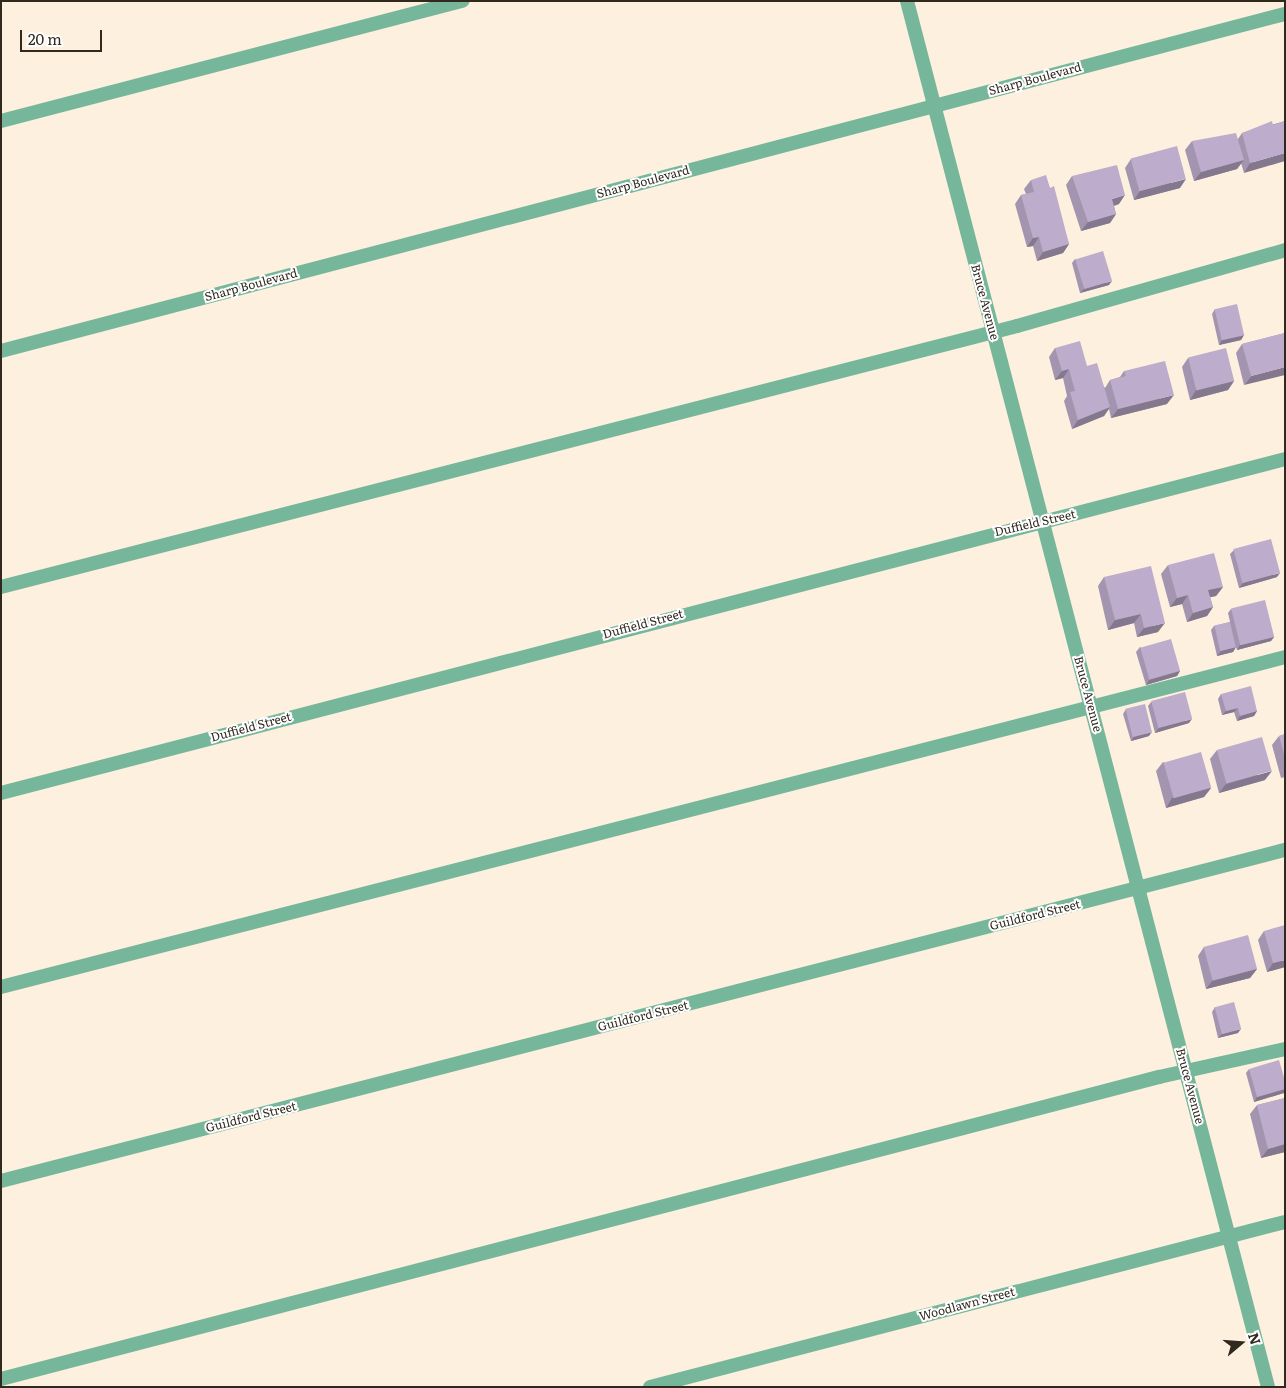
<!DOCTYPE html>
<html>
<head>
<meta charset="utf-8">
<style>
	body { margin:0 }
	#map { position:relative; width:1286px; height:1388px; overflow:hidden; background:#fdf0de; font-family:Literata,serif }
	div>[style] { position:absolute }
	.service>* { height:14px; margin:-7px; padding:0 7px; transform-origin:7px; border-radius:7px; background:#76b79c }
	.minor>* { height:14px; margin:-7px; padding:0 7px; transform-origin:7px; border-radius:7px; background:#76b79c }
	.wall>* { inset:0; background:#a394af }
	.shaded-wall>* { inset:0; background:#84788e }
	.building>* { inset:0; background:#bdaccb; transform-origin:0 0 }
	span { translate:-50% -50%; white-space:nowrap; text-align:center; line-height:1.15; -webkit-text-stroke:4px #fff; paint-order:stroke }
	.street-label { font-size:12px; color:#31291e }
	.frame { position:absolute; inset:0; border:2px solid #31291e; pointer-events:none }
	.north { position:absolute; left:1216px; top:1318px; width:50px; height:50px; -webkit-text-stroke:4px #fff; paint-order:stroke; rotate:72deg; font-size:14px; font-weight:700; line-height:20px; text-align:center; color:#31291e }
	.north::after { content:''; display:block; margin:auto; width:18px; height:22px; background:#31291e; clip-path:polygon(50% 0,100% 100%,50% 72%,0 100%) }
	.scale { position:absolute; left:20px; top:30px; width:82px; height:22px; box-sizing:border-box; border:2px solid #31291e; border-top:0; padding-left:6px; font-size:15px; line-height:18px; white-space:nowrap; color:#31291e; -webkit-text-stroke:4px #fff; paint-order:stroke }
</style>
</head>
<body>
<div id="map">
	<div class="service">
		<div style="left:1px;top:121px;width:477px;rotate:-14.6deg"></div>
		<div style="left:1px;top:587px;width:1049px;rotate:-14.41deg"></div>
		<div style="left:1017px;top:326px;width:279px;rotate:-15.8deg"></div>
		<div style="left:1px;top:987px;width:1326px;rotate:-14.41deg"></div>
		<div style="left:1px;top:1379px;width:1197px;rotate:-14.62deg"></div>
		<div style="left:1159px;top:1077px;width:129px;rotate:-12.5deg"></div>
	</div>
	<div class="minor">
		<div style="left:907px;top:1px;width:1432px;rotate:75.4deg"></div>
		<div style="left:1px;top:351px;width:1327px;rotate:-14.71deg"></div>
		<div style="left:1px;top:793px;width:1327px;rotate:-14.58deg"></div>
		<div style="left:1px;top:1181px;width:1326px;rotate:-14.46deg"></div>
		<div style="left:650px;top:1387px;width:656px;rotate:-14.57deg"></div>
	</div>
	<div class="wall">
		<div style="clip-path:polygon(1285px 121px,1244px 173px,1241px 163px,1237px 169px,1194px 181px,1185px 150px,1192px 141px,1238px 139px,1242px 133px)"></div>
		<div style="clip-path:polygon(1131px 159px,1180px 188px,1134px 200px,1125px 168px)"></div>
		<div style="clip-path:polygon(1072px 176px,1119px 204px,1114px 206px,1116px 214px,1110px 223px,1081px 231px,1066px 185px)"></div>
		<div style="clip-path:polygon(1031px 180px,1050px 188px,1069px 244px,1063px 253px,1037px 261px,1033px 246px,1027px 247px,1015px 204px,1021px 195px,1026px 194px,1024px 189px)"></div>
		<div style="clip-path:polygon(1075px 259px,1109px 285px,1080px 293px,1072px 263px)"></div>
		<div style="clip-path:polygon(1215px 309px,1244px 335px,1241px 340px,1219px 345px,1212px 314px)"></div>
		<div style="clip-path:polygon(1285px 333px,1244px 385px,1236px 353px,1242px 344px)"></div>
		<div style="clip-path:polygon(1055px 348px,1087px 366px,1105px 388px,1110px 380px,1120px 377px,1124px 371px,1167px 404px,1111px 418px,1109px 409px,1104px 416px,1072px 429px,1064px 401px,1067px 396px,1063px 378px,1055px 380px,1049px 357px)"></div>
		<div style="clip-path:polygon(1188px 358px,1234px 381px,1228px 390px,1190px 400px,1182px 367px)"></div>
		<div style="clip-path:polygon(1234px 550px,1277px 577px,1239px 588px,1230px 554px)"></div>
		<div style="clip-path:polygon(1168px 565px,1223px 587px,1216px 596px,1210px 597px,1213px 607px,1207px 616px,1187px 622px,1182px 604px,1170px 607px,1161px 574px)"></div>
		<div style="clip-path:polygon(1104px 577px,1158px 632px,1137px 637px,1134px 623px,1108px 630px,1098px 586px)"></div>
		<div style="clip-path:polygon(1231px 609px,1274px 637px,1271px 641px,1237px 650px,1236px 647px,1233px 652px,1217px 656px,1211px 630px,1214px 626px,1230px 622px,1228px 613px)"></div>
		<div style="clip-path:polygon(1140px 647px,1180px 671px,1177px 676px,1146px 685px,1136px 652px)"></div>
		<div style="clip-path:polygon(1221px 694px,1257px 711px,1254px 716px,1237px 721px,1234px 712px,1222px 715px,1218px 699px)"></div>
		<div style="clip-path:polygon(1151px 702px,1189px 723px,1155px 733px,1148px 706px)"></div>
		<div style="clip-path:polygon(1126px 709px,1149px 736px,1131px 741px,1123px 714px)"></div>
		<div style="clip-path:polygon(1285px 734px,1285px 777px,1281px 778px,1272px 745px,1279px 736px)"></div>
		<div style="clip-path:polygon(1217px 750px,1265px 780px,1219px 793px,1210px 759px)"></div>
		<div style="clip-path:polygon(1163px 762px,1211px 788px,1204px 797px,1166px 808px,1156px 771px)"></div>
		<div style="clip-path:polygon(1264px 931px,1285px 967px,1267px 972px,1258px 940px)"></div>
		<div style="clip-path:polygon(1204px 947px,1257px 969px,1250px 978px,1206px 989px,1198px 956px)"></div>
		<div style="clip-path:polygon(1215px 1007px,1238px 1033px,1218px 1038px,1212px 1012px)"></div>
		<div style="clip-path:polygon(1249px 1069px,1285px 1081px,1285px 1092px,1284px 1093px,1254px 1102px,1246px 1073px)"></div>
		<div style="clip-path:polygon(1285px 1098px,1285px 1152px,1261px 1158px,1250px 1114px,1257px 1105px)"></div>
	</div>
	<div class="shaded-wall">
		<div style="clip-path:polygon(1285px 153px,1285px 161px,1244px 173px,1250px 163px)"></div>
		<div style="clip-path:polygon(1244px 160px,1237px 169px,1194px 181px,1201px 172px)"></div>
		<div style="clip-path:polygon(1186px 179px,1180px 188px,1134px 200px,1140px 191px)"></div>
		<div style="clip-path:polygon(1125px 195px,1119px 204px,1106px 208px,1112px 199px)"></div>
		<div style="clip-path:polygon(1116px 214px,1110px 223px,1081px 231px,1088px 222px)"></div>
		<div style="clip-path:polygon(1039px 237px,1033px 246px,1027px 247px,1033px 238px)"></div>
		<div style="clip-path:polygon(1069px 244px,1063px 253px,1037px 261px,1043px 252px)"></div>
		<div style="clip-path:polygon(1112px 281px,1109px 285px,1080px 293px,1084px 289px)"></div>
		<div style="clip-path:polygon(1244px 335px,1241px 340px,1219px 345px,1222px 340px)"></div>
		<div style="clip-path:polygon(1285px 367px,1285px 375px,1244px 385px,1251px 376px)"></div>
		<div style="clip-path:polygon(1069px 369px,1063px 378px,1055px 380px,1062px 371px)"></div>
		<div style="clip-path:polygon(1234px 381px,1228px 390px,1190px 400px,1196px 390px)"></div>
		<div style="clip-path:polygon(1174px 395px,1167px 404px,1111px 418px,1118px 409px)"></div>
		<div style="clip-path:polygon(1110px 407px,1104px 416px,1072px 429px,1078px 420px)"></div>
		<div style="clip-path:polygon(1280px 573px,1277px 577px,1239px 588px,1243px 583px)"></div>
		<div style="clip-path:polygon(1223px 587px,1216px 596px,1202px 599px,1208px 590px)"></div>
		<div style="clip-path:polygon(1188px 595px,1182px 604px,1170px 607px,1177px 598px)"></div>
		<div style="clip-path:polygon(1213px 607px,1207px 616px,1187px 622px,1193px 613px)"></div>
		<div style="clip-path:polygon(1141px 614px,1134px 623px,1108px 630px,1115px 620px)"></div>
		<div style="clip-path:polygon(1165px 623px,1158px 632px,1137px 637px,1144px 628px)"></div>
		<div style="clip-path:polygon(1274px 637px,1271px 641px,1237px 650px,1240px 645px)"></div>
		<div style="clip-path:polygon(1236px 647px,1233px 652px,1217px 656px,1221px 651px)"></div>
		<div style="clip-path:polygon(1180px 671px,1177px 676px,1146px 685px,1149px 680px)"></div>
		<div style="clip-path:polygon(1238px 708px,1234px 712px,1222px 715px,1226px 711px)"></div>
		<div style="clip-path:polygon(1257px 711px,1254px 716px,1237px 721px,1240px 716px)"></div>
		<div style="clip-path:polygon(1192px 719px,1189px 723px,1155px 733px,1159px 728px)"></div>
		<div style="clip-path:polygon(1152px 732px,1149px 736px,1131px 741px,1134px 737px)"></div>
		<div style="clip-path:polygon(1272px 771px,1265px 780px,1219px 793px,1226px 784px)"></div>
		<div style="clip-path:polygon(1211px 788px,1204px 797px,1166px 808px,1172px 798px)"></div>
		<div style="clip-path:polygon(1285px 960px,1285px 967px,1267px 972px,1273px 963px)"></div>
		<div style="clip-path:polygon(1257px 969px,1250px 978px,1206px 989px,1213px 980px)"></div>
		<div style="clip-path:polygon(1241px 1029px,1238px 1033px,1218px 1038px,1222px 1034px)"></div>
		<div style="clip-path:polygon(1285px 1089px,1285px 1092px,1284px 1093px,1254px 1102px,1257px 1097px)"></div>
		<div style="clip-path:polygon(1285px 1144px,1285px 1152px,1261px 1158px,1268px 1149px)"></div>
	</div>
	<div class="building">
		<div style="clip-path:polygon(1272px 121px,1273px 125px,1285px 121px,1285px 153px,1250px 163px,1242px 133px)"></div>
		<div style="clip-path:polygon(1236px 133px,1244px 160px,1201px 172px,1192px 141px)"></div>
		<div style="left:1177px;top:146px;width:34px;height:48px;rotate:75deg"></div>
		<div style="clip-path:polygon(1117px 165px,1125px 195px,1112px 199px,1116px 214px,1088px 222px,1072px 176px)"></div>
		<div style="clip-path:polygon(1046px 175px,1050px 188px,1054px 186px,1069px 244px,1043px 252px,1039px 237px,1033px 238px,1021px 195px,1034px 192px,1031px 180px)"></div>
		<div style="left:1103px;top:251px;width:31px;height:29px;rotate:73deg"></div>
		<div style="left:1237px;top:304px;width:32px;height:23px;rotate:77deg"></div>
		<div style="clip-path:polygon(1285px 333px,1285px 367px,1251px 376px,1242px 344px)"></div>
		<div style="clip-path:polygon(1080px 341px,1087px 366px,1097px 363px,1110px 407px,1078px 420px,1070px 392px,1075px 391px,1069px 369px,1062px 371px,1055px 348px)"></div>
		<div style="left:1226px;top:348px;width:34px;height:39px;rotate:76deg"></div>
		<div style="clip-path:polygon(1165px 361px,1174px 395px,1118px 409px,1110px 380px,1126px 376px,1124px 371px)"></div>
		<div style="left:1271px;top:539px;width:35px;height:39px;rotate:75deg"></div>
		<div style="clip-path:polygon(1214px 553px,1223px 587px,1208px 590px,1213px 607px,1193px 613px,1188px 595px,1177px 598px,1168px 565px)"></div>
		<div style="clip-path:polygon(1151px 566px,1165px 623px,1144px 628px,1141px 614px,1115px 620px,1104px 577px)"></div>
		<div style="left:1265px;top:600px;width:38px;height:35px;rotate:76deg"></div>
		<div style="left:1230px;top:622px;width:26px;height:16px;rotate:77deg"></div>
		<div style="left:1171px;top:639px;width:33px;height:32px;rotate:74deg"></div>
		<div style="clip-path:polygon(1251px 686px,1257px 711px,1240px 716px,1238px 708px,1226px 711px,1221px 694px)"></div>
		<div style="left:1185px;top:692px;width:28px;height:35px;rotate:75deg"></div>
		<div style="left:1145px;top:704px;width:29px;height:20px;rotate:76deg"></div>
		<div style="clip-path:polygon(1285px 734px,1285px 758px,1279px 736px)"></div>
		<div style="left:1262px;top:737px;width:35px;height:47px;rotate:74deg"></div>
		<div style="left:1201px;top:752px;width:37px;height:39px;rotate:74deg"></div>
		<div style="clip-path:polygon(1285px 925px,1285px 960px,1273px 963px,1264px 931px)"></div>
		<div style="left:1248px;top:935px;width:35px;height:46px;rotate:75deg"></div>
		<div style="left:1234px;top:1002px;width:28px;height:20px;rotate:75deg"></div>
		<div style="clip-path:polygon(1279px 1060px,1285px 1081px,1285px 1089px,1257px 1097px,1249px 1069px)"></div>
		<div style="clip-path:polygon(1285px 1098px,1285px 1144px,1268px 1149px,1257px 1105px)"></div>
	</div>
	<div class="street-label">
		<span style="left:1035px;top:79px;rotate:-15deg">Sharp Boulevard</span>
		<span style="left:643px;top:182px;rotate:-15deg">Sharp Boulevard</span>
		<span style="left:251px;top:285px;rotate:-15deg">Sharp Boulevard</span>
		<span style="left:985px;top:302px;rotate:75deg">Bruce Avenue</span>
		<span style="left:1035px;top:523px;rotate:-13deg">Duffield Street</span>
		<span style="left:643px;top:624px;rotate:-15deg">Duffield Street</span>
		<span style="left:1088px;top:694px;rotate:75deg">Bruce Avenue</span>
		<span style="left:251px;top:727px;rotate:-15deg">Duffield Street</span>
		<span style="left:1035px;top:915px;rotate:-14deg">Guildford Street</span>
		<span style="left:643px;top:1016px;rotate:-14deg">Guildford Street</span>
		<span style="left:1190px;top:1086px;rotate:75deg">Bruce Avenue</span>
		<span style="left:251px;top:1117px;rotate:-14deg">Guildford Street</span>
		<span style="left:967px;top:1304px;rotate:-15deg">Woodlawn Street</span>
	</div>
	<div class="frame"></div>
	<div class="north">N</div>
	<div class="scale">20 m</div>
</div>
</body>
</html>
